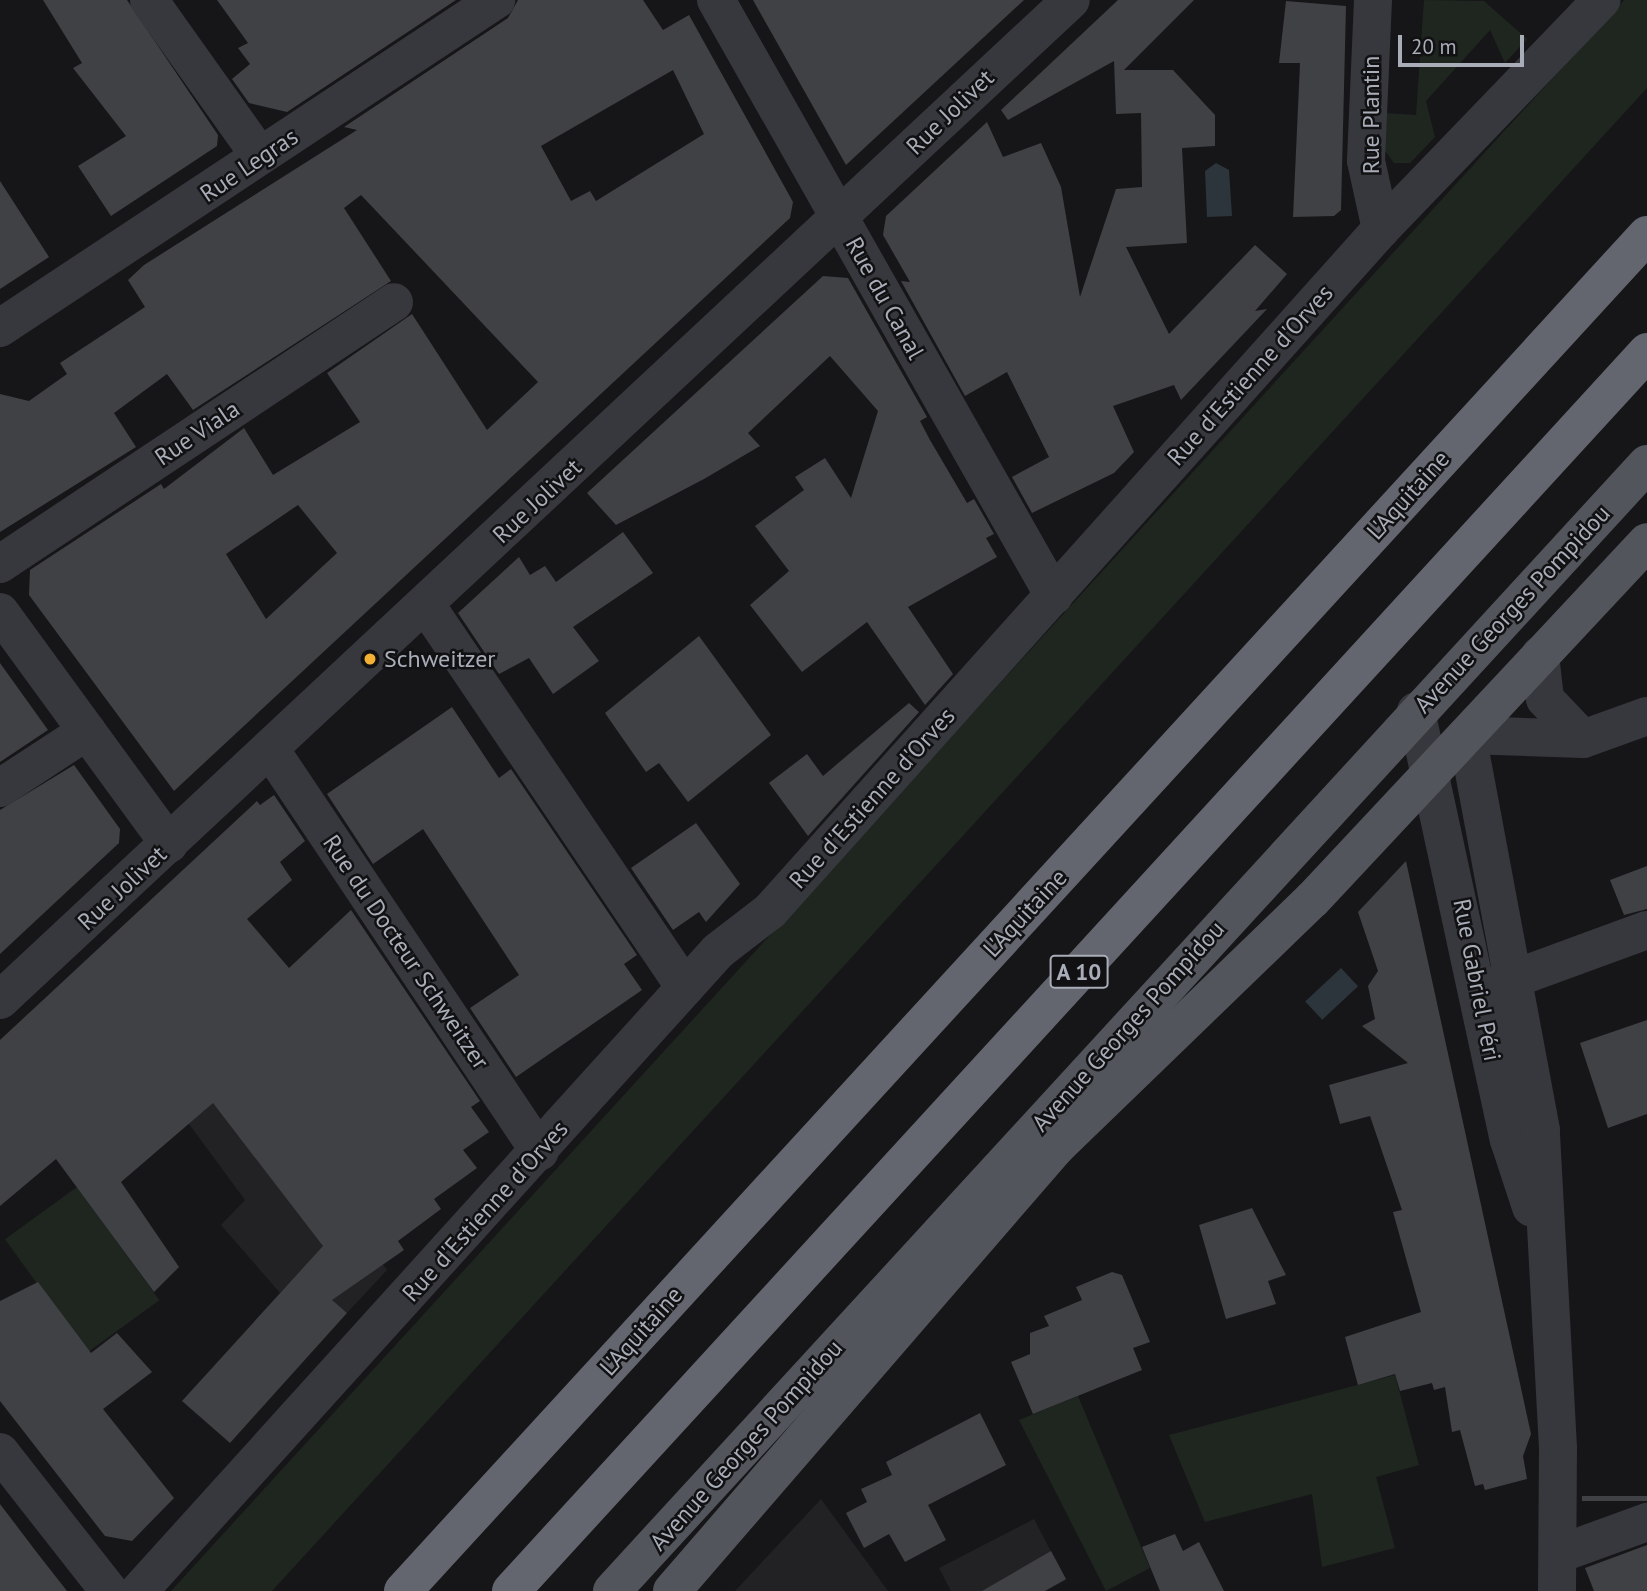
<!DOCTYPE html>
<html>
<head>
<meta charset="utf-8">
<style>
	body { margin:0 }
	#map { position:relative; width:1647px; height:1591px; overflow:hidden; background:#161618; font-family:"PT Sans",sans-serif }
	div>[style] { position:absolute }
	.built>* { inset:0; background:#222225 }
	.green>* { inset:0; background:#1e261f; transform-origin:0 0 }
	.water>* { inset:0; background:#2c353c; transform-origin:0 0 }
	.building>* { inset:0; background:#404145; transform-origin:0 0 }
	.minor>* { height:38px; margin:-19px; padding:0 19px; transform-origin:19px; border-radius:19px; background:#37383d }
	.major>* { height:38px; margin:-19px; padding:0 19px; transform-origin:19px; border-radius:19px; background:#53555c }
	.highway>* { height:38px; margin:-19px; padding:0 19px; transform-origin:19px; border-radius:19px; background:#63666e }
	.dots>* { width:19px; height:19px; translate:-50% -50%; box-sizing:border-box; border:4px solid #111113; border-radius:50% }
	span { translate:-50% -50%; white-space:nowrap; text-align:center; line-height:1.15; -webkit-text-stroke:5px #111113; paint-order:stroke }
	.shield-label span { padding:2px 5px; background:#111113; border:2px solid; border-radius:5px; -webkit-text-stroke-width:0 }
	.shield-label { font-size:23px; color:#a8adb8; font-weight:700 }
	.street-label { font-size:24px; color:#a8adb8 }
	.poi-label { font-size:24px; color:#a8adb8 }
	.left { translate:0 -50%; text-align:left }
	.scale { position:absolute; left:1398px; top:35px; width:126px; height:32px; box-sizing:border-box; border:4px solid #a8adb8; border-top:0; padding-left:9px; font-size:21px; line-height:24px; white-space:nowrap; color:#a8adb8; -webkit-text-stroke:5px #111113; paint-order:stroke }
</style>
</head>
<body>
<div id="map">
	<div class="built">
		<div style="clip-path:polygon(227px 1062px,387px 1270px,347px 1313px,299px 1273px,280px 1293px,221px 1225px,245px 1200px,175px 1105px)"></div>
		<div style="clip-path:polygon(821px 1499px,888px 1591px,735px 1591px)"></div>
		<div style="clip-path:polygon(1034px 1519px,1066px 1580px,1045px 1591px,951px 1591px,939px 1568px)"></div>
	</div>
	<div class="green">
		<div style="clip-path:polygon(1424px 0,1484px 1px,1527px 39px,1505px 63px,1490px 30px,1426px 101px,1435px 137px,1410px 163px,1394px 163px,1385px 151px,1385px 113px,1416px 115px)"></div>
		<div style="clip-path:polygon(1624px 0,1647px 0,1647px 88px,272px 1591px,171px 1591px)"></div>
		<div style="left:77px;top:1187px;width:140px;height:89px;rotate:54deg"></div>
		<div style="clip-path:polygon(1395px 1375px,1419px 1465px,1376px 1477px,1395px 1548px,1322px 1567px,1312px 1494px,1205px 1522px,1169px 1435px)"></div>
		<div style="clip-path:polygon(1078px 1396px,1150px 1568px,1106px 1591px,1019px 1420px)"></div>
	</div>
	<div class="water">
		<div style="clip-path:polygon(1216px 163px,1229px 170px,1232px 216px,1207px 217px,1205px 171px)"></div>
		<div style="left:1341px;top:968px;width:25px;height:49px;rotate:47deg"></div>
	</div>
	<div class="building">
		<div style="clip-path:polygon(43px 0,127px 0,218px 135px,217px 146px,111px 216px,78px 166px,126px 136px,73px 68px,82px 63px)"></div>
		<div style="clip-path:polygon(217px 0,456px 0,287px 112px,249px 103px,232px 79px,250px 64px,238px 48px,248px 43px)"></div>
		<div style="clip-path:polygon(evenodd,518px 0,643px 0,663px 30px,689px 15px,793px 202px,790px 218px,174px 791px,29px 595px,30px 570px,161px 484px,164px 489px,244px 428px,273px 475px,360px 422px,327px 373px,412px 314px,487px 430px,538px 382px,361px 195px,344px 208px,391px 281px,193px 410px,167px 374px,114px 413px,136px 447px,0 532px,0 394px,29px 401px,67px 374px,60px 363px,145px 307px,128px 280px,144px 265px,357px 130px,344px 127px,508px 18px,518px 0,673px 70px,704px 134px,596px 201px,590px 191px,571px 201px,541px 146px,673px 70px,518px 0,298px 505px,337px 553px,266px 619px,226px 554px,298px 505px)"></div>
		<div style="clip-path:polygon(753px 0,1024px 0,846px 165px)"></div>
		<div style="clip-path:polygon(1118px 0,1194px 0,1124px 70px,1173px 70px,1215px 115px,1215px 146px,1182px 148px,1187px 243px,1126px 247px,1169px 334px,1255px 245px,1287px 274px,1255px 311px,1267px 309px,1181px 400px,1174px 385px,1113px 406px,1134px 452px,1114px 473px,1032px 513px,1012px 477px,1049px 457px,1007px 372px,965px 396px,901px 281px,910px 282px,883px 235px,886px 216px,987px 122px,1003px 157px,1041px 143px,1061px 187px,1080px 297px,1116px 189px,1142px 187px,1141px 113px,1116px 114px,1114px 61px,1008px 120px,1001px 110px)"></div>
		<div style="clip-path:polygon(1286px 1px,1346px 6px,1341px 210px,1334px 216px,1293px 217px,1300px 63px,1279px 63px)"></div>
		<div style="clip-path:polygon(0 181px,49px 257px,0 289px)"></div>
		<div style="clip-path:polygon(823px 276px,848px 278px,927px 417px,920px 421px,930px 440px,967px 503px,974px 499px,994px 534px,986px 538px,997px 557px,908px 607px,953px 674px,925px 705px,867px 622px,802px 672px,750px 605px,789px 571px,755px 526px,804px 490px,795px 477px,825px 458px,851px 498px,878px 411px,830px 356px,748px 433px,760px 446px,704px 479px,616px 525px,587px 493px)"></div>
		<div style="clip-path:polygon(623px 532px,653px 573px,573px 627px,599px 661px,553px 694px,529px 658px,499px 674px,458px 613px,519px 557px,530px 575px,545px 566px,556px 582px)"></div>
		<div style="clip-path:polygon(699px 636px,771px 735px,688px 802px,659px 763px,646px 772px,605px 713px)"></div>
		<div style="clip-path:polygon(0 663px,48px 730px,0 762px)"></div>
		<div style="clip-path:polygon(909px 703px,919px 712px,808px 836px,769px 783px,807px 754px,823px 776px)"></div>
		<div style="clip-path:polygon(452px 707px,499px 778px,511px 769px,637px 955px,624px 964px,642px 990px,516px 1077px,470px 1008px,519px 975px,423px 829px,373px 864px,327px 794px)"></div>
		<div style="clip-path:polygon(74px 765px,120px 829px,119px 843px,0 954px,0 810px)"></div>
		<div style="clip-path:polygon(274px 795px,305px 841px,280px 862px,292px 880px,247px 919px,289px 968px,351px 910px,480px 1101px,471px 1107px,489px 1132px,463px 1150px,477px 1168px,434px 1199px,441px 1209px,398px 1241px,404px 1250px,332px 1300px,347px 1313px,230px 1443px,182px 1401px,323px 1246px,213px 1103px,121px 1182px,179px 1267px,154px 1292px,56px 1159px,0 1206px,0 1040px,257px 801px,260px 805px)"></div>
		<div style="clip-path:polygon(696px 823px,740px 884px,706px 922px,699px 912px,673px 930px,631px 868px)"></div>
		<div style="clip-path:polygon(1406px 861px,1531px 1434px,1523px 1456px,1527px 1479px,1485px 1490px,1483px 1484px,1475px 1486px,1460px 1430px,1452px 1432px,1445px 1387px,1434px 1390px,1432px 1383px,1400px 1391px,1395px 1374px,1358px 1385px,1345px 1337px,1421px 1312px,1393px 1212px,1402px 1210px,1370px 1116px,1340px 1124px,1329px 1085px,1408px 1063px,1362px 1026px,1375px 1019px,1368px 986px,1378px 971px,1358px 912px)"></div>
		<div style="clip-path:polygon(1647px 866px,1647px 909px,1624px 915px,1610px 880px)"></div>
		<div style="clip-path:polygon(1647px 1020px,1647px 1114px,1608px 1128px,1580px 1043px)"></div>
		<div style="clip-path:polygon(1252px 1208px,1286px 1275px,1268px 1281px,1276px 1304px,1226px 1319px,1199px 1225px)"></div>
		<div style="clip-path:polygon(1112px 1272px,1122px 1275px,1150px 1342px,1133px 1348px,1142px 1370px,1033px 1414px,1011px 1362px,1030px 1354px,1030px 1333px,1049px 1326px,1044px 1316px,1082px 1300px,1076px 1287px)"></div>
		<div style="clip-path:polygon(38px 1282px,91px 1353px,117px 1333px,152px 1372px,103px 1409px,174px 1498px,132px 1541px,105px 1536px,0 1401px,0 1301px)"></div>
		<div style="clip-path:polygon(980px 1413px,1006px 1465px,928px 1505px,946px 1540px,905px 1562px,889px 1534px,864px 1548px,846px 1513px,867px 1502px,861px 1489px,892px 1475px,886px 1462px)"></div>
		<div style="left:1647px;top:1496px;width:5px;height:65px;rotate:90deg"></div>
		<div style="clip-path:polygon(0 1504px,38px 1554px,67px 1591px,0 1591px)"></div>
		<div style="clip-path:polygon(1175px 1534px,1183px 1551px,1199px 1542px,1224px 1591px,1160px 1591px,1142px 1547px)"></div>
		<div style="clip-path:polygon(1647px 1545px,1647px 1591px,1594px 1591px,1585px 1568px)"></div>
		<div style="clip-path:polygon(1051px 1551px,1066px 1579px,1045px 1591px,982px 1591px)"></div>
	</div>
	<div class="minor">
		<div style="left:149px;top:0;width:191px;rotate:54.6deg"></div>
		<div style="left:716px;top:0;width:685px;rotate:60.44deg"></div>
		<div style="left:1373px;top:0;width:161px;rotate:92.5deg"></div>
		<div style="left:1366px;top:161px;width:70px;rotate:77.6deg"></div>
		<div style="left:0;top:328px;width:595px;rotate:-33.48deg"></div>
		<div style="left:0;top:564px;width:473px;rotate:-33.6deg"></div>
		<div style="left:426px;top:605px;width:462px;rotate:55.9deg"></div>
		<div style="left:0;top:612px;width:287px;rotate:53.9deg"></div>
		<div style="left:1540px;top:655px;width:44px;rotate:83.5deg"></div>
		<div style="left:1545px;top:699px;width:55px;rotate:46.5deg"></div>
		<div style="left:1416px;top:711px;width:439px;rotate:77.8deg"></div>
		<div style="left:1509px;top:1140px;width:71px;rotate:71.8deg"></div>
		<div style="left:272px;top:752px;width:481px;rotate:56.2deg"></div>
		<div style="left:0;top:788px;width:104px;rotate:-33.2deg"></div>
		<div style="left:1491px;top:987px;width:166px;rotate:-20.1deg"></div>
		<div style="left:0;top:1000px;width:1465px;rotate:-43.04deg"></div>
		<div style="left:0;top:1452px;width:177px;rotate:51.9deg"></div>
		<div style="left:1559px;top:1554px;width:94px;rotate:-20deg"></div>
		<div style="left:139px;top:1591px;width:863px;rotate:-47.86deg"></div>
		<div style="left:718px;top:951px;width:66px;rotate:-37.6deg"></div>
		<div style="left:770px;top:911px;width:916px;rotate:-48.14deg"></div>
		<div style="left:1381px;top:229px;width:318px;rotate:-46.1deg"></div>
		<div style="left:1557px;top:1591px;width:143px;rotate:-89.6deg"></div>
		<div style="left:1558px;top:1448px;width:318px;rotate:-93.1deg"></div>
		<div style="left:1541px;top:1130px;width:402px;rotate:-100.6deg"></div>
		<div style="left:1467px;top:735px;width:116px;rotate:2deg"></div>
		<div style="left:1583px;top:739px;width:68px;rotate:-19.8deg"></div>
	</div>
	<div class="major">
		<div style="left:612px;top:1591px;width:1530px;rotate:-47.44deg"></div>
		<div style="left:672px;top:1591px;width:587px;rotate:-49.14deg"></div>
		<div style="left:1056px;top:1147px;width:356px;rotate:-44deg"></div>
		<div style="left:1312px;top:900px;width:490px;rotate:-46.9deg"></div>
	</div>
	<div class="highway">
		<div style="left:403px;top:1591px;width:1840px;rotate:-47.47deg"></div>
		<div style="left:511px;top:1591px;width:1681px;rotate:-47.48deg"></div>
	</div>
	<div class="dots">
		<div style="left:370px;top:659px;background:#f2b134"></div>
	</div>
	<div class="shield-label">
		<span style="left:1079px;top:972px">A 10</span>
	</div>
	<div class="street-label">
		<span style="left:950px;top:112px;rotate:-44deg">Rue Jolivet</span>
		<span style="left:1371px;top:115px;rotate:-90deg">Rue Plantin</span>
		<span style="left:249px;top:165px;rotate:-34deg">Rue Legras</span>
		<span style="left:885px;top:298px;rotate:61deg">Rue du Canal</span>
		<span style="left:1250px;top:375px;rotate:-48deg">Rue d'Estienne d'Orves</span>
		<span style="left:197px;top:433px;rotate:-34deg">Rue Viala</span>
		<span style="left:1408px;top:495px;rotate:-48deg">L'Aquitaine</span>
		<span style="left:537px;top:501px;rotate:-43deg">Rue Jolivet</span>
		<span style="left:1512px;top:609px;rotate:-47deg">Avenue Georges Pompidou</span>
		<span style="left:872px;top:798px;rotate:-48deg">Rue d'Estienne d'Orves</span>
		<span style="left:122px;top:888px;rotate:-43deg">Rue Jolivet</span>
		<span style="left:1025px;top:913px;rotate:-47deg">L'Aquitaine</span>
		<span style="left:406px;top:952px;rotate:56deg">Rue du Docteur Schweitzer</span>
		<span style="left:1477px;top:980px;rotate:79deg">Rue Gabriel Péri</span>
		<span style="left:1128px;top:1026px;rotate:-48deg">Avenue Georges Pompidou</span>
		<span style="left:485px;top:1211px;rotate:-48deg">Rue d'Estienne d'Orves</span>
		<span style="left:641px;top:1331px;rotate:-48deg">L'Aquitaine</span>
		<span style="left:746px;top:1445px;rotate:-48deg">Avenue Georges Pompidou</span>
	</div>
	<div class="poi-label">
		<span class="left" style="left:384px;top:659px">Schweitzer</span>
	</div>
	<div class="scale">20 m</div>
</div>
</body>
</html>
